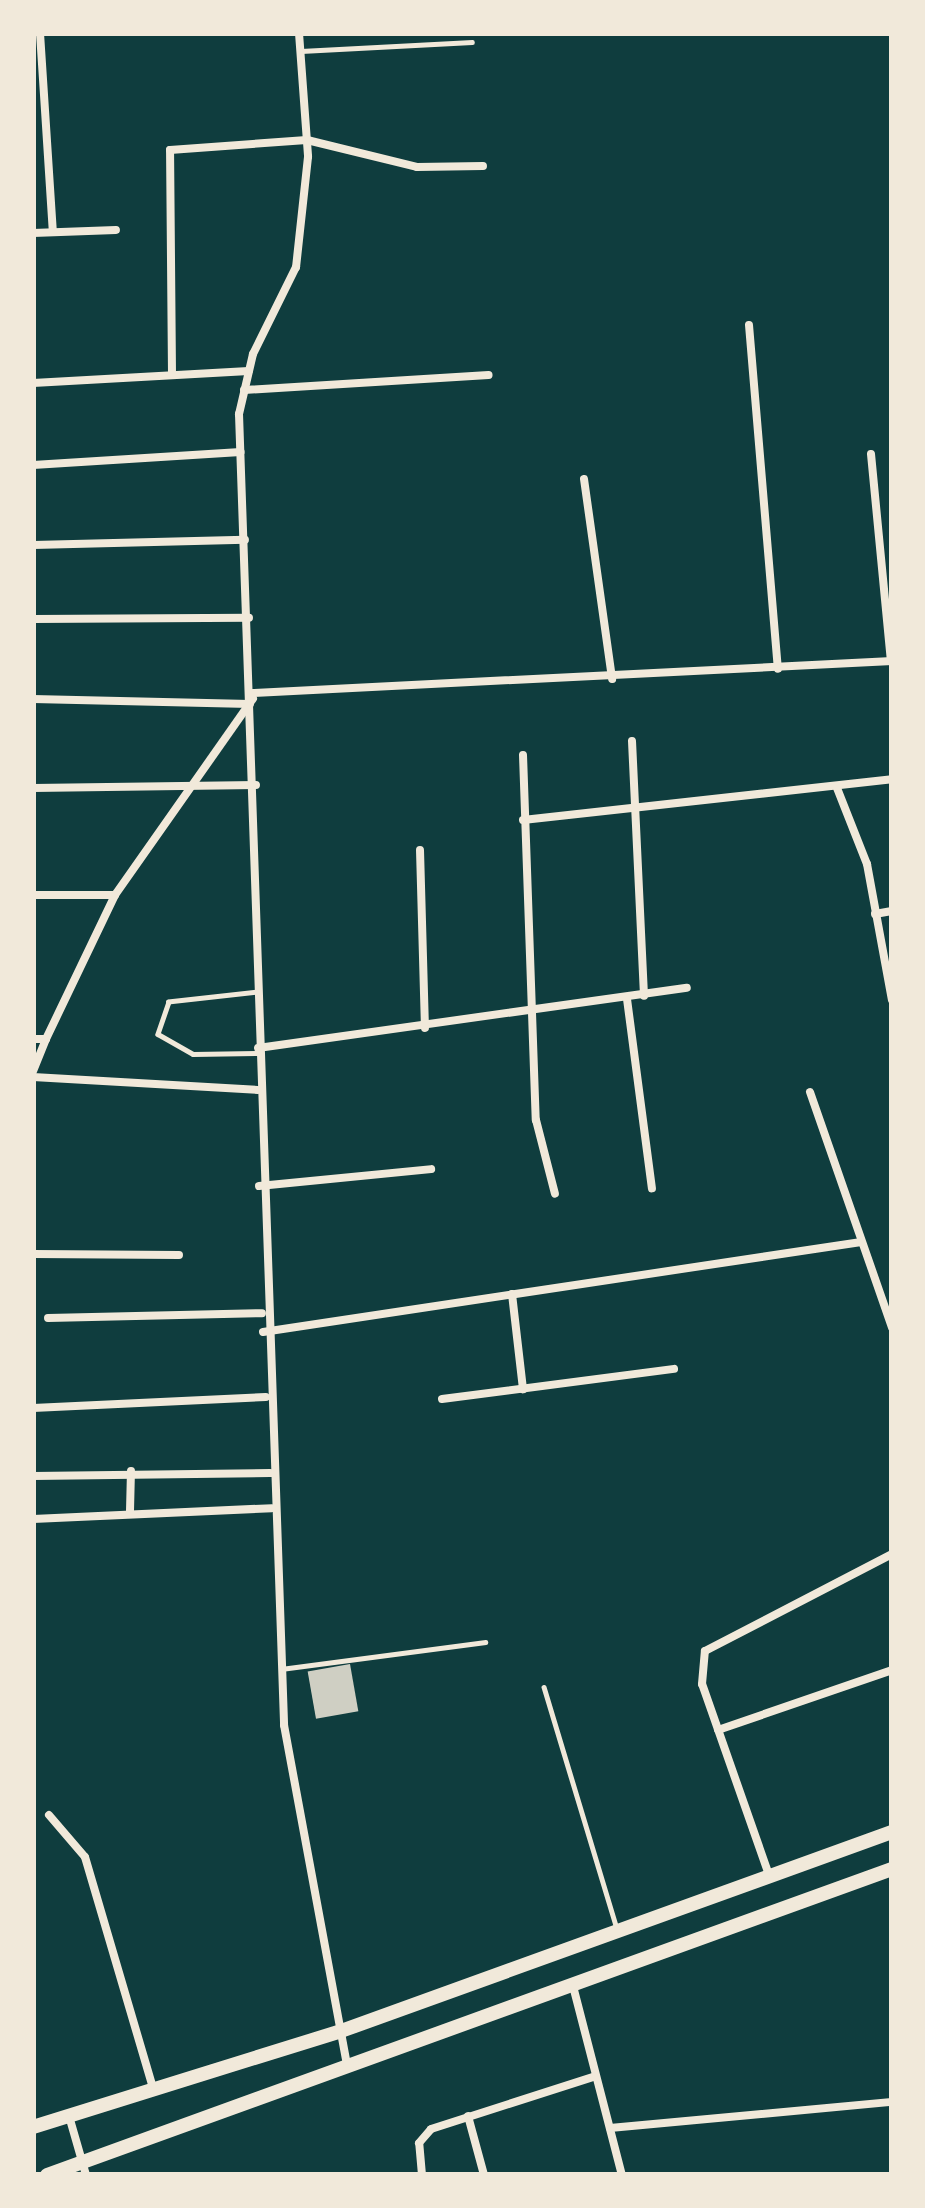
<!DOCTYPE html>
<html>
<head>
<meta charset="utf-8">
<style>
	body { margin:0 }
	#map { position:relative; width:925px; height:2208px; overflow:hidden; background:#0f3d3e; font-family:"Alegreya Sans",sans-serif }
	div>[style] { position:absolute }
	.building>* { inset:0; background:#cfcfc3; transform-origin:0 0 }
	.service>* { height:4.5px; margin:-2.25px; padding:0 2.25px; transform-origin:2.25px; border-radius:2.25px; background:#f1e9da }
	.minor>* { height:8px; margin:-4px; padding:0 4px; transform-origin:4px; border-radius:4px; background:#f1e9da }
	.primary>* { height:14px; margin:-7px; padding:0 7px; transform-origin:7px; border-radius:7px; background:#f1e9da }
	span { translate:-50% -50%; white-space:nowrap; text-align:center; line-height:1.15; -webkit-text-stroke:9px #f1e9da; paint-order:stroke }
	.frame { position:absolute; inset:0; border:36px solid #f1e9da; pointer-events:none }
</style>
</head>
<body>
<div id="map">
	<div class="building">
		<div style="left:350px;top:1664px;width:48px;height:43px;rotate:80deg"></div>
	</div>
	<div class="service">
		<div style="left:301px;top:51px;width:171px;rotate:-3deg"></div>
		<div style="left:258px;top:992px;width:90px;rotate:173.6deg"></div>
		<div style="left:169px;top:1002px;width:34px;rotate:109deg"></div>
		<div style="left:158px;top:1034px;width:40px;rotate:29.7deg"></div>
		<div style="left:193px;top:1054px;width:65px;rotate:-0.9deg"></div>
		<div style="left:281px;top:1669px;width:206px;rotate:-7.5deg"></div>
		<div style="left:544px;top:1687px;width:250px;rotate:73.2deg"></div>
	</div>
	<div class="minor">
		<div style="left:40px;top:33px;width:199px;rotate:86.3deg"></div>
		<div style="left:299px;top:33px;width:124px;rotate:85.8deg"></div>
		<div style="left:308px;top:157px;width:111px;rotate:96.2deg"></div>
		<div style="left:296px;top:267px;width:97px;rotate:116.3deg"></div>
		<div style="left:253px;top:354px;width:62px;rotate:103.1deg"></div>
		<div style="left:239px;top:414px;width:1312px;rotate:88.03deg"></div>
		<div style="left:284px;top:1725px;width:347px;rotate:79.5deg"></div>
		<div style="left:33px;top:233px;width:83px;rotate:-2.1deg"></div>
		<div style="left:749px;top:325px;width:345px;rotate:85.2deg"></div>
		<div style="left:172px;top:374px;width:224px;rotate:-90.5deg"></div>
		<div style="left:170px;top:150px;width:137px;rotate:-4.2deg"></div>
		<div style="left:307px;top:140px;width:113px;rotate:13.8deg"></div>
		<div style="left:417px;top:167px;width:66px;rotate:-0.9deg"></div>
		<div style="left:33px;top:383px;width:216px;rotate:-3.2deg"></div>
		<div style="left:244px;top:390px;width:245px;rotate:-3.5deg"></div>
		<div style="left:871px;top:454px;width:208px;rotate:84.5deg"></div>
		<div style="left:33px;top:465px;width:208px;rotate:-3.6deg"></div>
		<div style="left:584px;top:479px;width:202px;rotate:82deg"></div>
		<div style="left:33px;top:545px;width:212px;rotate:-1.4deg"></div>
		<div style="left:33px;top:619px;width:216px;rotate:-0.3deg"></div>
		<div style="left:253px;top:693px;width:640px;rotate:-2.87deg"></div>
		<div style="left:33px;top:699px;width:217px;rotate:1.3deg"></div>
		<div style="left:632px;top:741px;width:255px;rotate:87.3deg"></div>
		<div style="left:523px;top:755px;width:365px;rotate:88deg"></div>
		<div style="left:536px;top:1120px;width:76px;rotate:75.6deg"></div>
		<div style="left:33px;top:788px;width:223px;rotate:-0.8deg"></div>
		<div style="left:837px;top:788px;width:82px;rotate:68.5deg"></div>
		<div style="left:867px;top:864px;width:138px;rotate:79.6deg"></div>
		<div style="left:523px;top:820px;width:371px;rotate:-6.3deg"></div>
		<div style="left:420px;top:850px;width:178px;rotate:88.4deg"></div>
		<div style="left:33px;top:895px;width:82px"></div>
		<div style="left:115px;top:895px;width:240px;rotate:-54.9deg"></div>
		<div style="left:875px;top:914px;width:17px;rotate:-10deg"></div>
		<div style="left:627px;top:999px;width:191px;rotate:82.5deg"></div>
		<div style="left:33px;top:1039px;width:13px"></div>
		<div style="left:46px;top:1039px;width:35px;rotate:112deg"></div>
		<div style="left:46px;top:1039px;width:160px;rotate:-64.4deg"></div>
		<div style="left:258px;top:1048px;width:433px;rotate:-8deg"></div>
		<div style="left:33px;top:1077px;width:225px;rotate:3.3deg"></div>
		<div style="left:810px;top:1092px;width:250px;rotate:70.8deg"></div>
		<div style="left:259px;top:1186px;width:173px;rotate:-5.6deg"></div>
		<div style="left:33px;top:1254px;width:146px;rotate:0.4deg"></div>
		<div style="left:512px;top:1294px;width:96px;rotate:83.4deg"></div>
		<div style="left:48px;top:1318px;width:214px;rotate:-1.3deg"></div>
		<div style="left:263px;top:1332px;width:605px;rotate:-8.56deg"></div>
		<div style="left:442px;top:1399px;width:234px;rotate:-7.4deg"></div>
		<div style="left:33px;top:1408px;width:233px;rotate:-2.7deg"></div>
		<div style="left:33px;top:1476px;width:237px;rotate:-0.7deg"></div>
		<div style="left:130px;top:1511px;width:40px;rotate:-88.6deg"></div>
		<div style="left:33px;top:1519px;width:239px;rotate:-2.6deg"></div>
		<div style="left:718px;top:1730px;width:184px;rotate:-19deg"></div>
		<div style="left:49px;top:1815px;width:55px;rotate:49.4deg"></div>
		<div style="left:85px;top:1857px;width:241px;rotate:73.6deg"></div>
		<div style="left:769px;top:1875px;width:202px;rotate:-109.3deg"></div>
		<div style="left:702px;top:1684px;width:33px;rotate:-85deg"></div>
		<div style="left:705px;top:1651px;width:211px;rotate:-27.4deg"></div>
		<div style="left:573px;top:1986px;width:195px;rotate:75.5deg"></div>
		<div style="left:69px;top:2116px;width:61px;rotate:73.9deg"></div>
		<div style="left:468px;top:2116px;width:61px;rotate:74.8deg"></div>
		<div style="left:610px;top:2128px;width:283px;rotate:-5.3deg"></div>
		<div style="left:422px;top:2175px;width:32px;rotate:-95deg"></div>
		<div style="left:419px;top:2143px;width:18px;rotate:-49deg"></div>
		<div style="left:431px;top:2129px;width:173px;rotate:-17.8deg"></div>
	</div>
	<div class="primary">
		<div style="left:33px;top:2127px;width:323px;rotate:-17.3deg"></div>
		<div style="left:341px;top:2031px;width:586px;rotate:-19.86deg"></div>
		<div style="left:47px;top:2175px;width:899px;rotate:-19.91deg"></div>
	</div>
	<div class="frame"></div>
</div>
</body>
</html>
